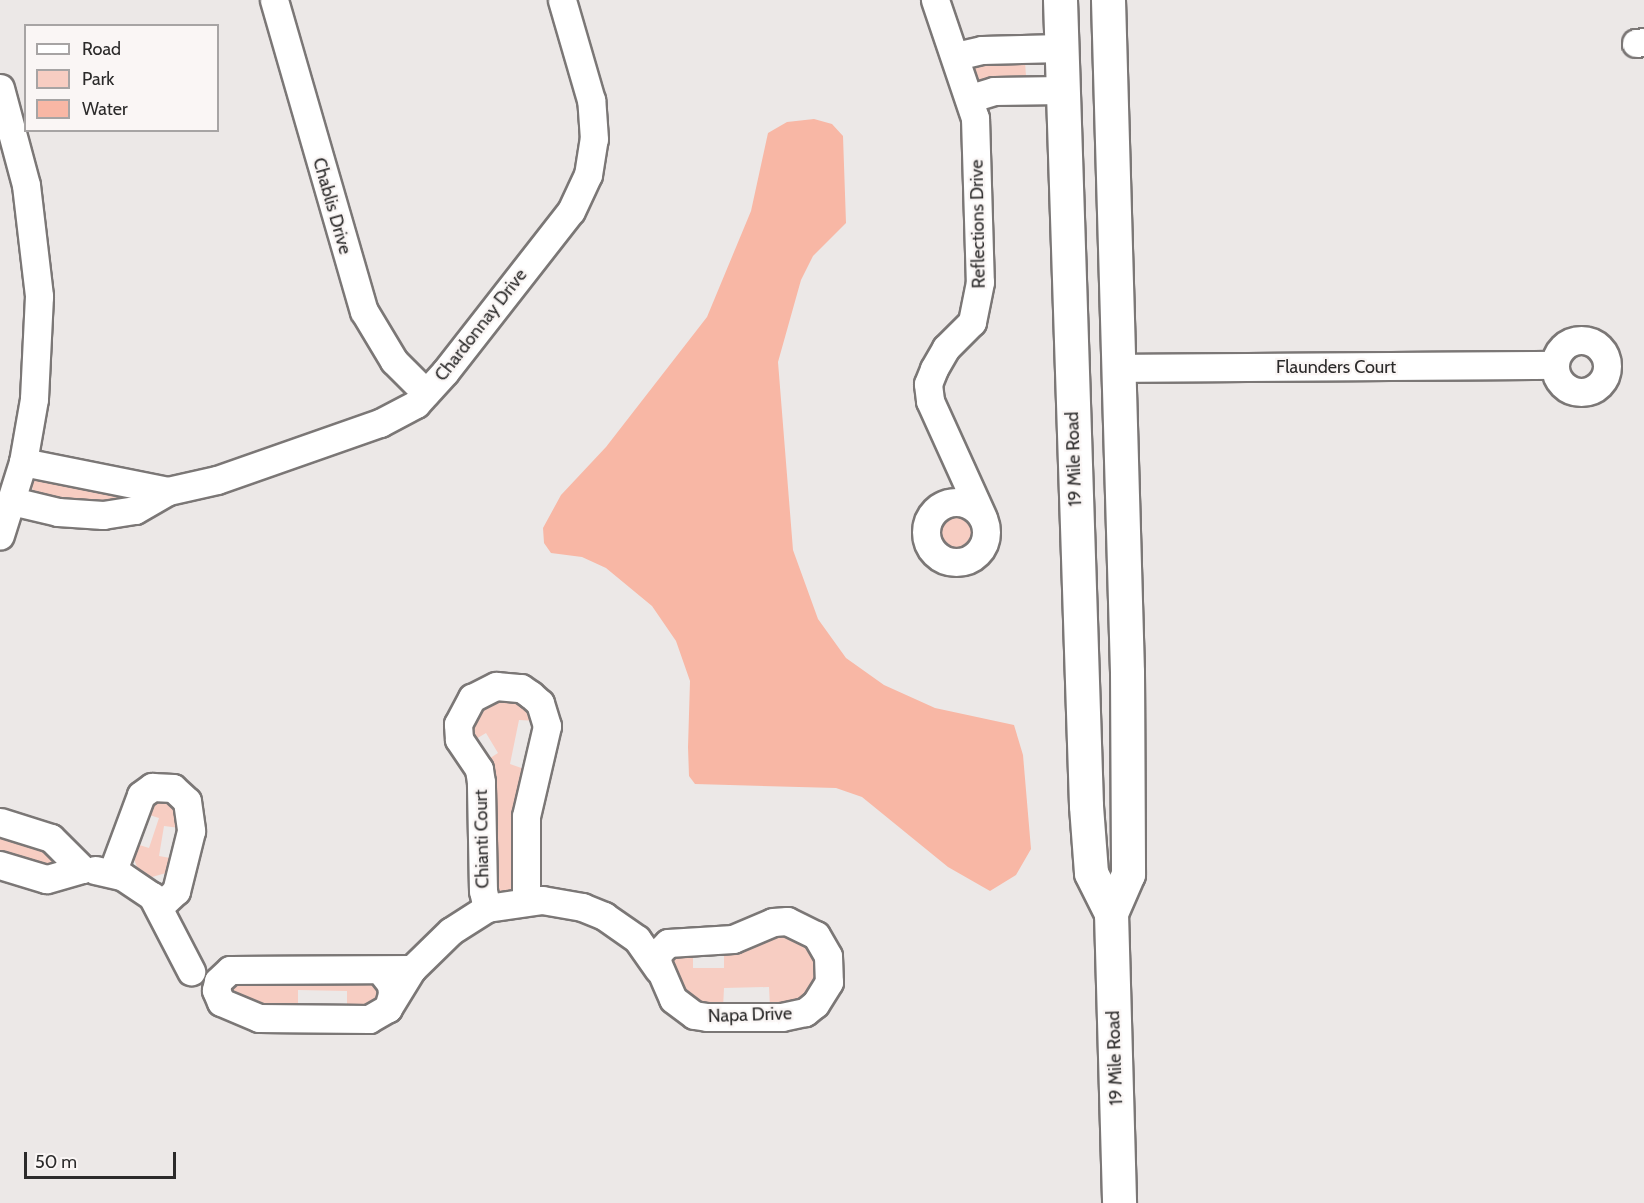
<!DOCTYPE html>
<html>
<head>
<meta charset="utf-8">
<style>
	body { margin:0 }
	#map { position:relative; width:1644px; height:1203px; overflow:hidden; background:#ece8e7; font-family:Cabin,sans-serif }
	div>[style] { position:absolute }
	.green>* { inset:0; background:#f7cdc2 }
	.round { border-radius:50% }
	.water>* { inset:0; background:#f8b7a5 }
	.roads { filter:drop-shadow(2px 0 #7b7776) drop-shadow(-2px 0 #7b7776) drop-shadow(0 2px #7b7776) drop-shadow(0 -2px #7b7776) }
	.minor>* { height:27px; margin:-13.5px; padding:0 13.5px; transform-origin:13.5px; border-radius:13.5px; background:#fff }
	.minor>.ring { margin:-13.5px; padding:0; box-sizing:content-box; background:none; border:27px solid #fff; border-radius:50% }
	.major>* { height:33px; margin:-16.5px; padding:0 16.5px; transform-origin:16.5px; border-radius:16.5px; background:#fff }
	span { translate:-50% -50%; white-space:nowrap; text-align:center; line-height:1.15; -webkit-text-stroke:4.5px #faf6f5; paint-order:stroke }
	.street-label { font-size:18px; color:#2b2a2a }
	.legend { position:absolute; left:24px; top:24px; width:195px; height:108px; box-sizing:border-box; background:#faf6f5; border:2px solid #a7a4a4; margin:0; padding:8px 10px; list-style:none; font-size:18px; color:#2b2a2a }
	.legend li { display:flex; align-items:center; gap:12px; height:30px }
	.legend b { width:30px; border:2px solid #a7a4a4 }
	.scale { position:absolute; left:24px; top:1152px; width:152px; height:27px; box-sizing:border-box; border:3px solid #2b2a2a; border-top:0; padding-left:8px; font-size:18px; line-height:21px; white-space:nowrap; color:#2b2a2a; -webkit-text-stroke:4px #faf6f5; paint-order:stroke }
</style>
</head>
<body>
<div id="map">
	<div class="green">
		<div style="clip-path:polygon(1025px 62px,1026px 76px,1020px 80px,981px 82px,975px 78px,973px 70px,974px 63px)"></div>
		<div style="clip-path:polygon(36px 479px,82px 489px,132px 496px,101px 502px,49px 498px,33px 492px,32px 484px)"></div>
		<div class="round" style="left:938px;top:514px;width:38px;height:38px"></div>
		<div style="clip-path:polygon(489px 699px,522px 700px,538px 721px,519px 720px,510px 764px,527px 770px,516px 885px,504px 894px,493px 885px,484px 762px,498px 753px,486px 733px,471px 742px,471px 717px)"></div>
		<div style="clip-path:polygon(161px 797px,176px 805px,180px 828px,164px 826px,159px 856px,176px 859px,166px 873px,152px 877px,137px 867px,131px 851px,133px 843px,149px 848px,159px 818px,143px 813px,148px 802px)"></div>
		<div style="clip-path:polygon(0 831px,49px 848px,52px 862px,48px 867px,0 856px)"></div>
		<div style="clip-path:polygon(774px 932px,800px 935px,818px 955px,818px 983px,801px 1003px,770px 1008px,769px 987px,724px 988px,723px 1008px,706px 1007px,682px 995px,670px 960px,674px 954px,693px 950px,693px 968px,724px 968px,724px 950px)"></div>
		<div style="clip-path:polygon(372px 980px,379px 986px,379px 1003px,347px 1009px,347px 991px,298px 990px,298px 1008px,264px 1008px,230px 996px,228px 985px,232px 981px)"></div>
	</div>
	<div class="water">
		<div style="clip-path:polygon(814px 119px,832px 124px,843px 136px,846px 223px,813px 256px,801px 280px,778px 362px,793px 550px,818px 619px,846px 658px,884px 685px,935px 708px,1014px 725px,1023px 755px,1031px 849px,1016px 875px,990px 891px,948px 867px,862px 797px,836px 788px,695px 784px,689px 776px,688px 747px,690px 681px,676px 641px,652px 606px,606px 568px,582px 557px,551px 553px,544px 543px,543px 528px,561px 495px,606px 447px,707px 317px,751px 211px,768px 133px,787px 122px)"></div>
	</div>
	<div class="roads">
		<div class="minor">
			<div style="left:274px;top:0;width:324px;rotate:73.9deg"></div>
			<div style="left:364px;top:311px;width:58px;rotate:59deg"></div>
			<div style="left:394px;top:361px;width:45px;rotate:45deg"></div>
			<div style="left:935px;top:0;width:125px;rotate:71.3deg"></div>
			<div style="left:975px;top:118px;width:164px;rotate:88.3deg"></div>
			<div style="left:980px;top:282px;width:41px;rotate:101.3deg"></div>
			<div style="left:972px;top:322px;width:37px;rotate:135deg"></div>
			<div style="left:946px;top:348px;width:24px;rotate:120deg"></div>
			<div style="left:934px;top:369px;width:16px;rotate:112deg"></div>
			<div style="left:928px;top:384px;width:17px;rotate:83deg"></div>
			<div style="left:930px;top:401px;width:128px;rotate:65.6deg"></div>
			<div style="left:1636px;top:43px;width:8px;rotate:-7deg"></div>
			<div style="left:956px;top:56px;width:27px;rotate:-13deg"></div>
			<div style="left:982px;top:50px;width:79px;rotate:-1.5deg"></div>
			<div style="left:0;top:88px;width:100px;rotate:75deg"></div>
			<div style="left:26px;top:185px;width:112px;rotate:83.3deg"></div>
			<div style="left:39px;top:296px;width:103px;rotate:92.8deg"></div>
			<div style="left:34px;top:399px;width:64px;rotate:99.9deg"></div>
			<div style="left:23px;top:462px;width:77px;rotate:107.5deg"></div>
			<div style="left:971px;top:98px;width:24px;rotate:-17deg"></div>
			<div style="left:994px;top:91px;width:68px;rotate:-0.8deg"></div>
			<div class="ring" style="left:1555px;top:340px;width:25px;height:25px"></div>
			<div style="left:1118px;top:368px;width:437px;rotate:-0.4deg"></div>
			<div style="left:168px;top:491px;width:50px;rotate:-12.7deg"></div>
			<div style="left:217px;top:480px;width:173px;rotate:-19.3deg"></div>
			<div style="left:380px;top:423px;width:41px;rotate:-27.8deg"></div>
			<div style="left:416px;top:404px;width:43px;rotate:-47.8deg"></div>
			<div style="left:445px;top:372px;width:204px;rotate:-52deg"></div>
			<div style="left:571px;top:211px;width:40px;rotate:-65deg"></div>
			<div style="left:588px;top:175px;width:36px;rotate:-81deg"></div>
			<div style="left:594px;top:139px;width:39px;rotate:-94deg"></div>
			<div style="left:591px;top:100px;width:104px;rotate:-106.2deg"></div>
			<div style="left:12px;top:501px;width:47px;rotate:13.4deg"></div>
			<div style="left:58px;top:512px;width:45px;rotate:3.8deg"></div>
			<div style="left:103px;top:515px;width:32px;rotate:-9deg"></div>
			<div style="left:135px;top:510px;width:38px;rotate:-30deg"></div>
			<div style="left:168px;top:491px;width:148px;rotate:-168.7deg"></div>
			<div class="ring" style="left:926px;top:502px;width:33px;height:33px"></div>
			<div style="left:0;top:822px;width:53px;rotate:17.4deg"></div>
			<div style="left:51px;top:838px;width:44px;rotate:45deg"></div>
			<div style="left:82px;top:869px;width:37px;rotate:164deg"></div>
			<div style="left:46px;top:879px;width:48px;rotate:-163.1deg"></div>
			<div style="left:95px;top:870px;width:28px;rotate:13deg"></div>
			<div style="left:122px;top:876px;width:36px;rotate:34deg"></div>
			<div style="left:152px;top:896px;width:85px;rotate:62.5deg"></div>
			<div style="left:112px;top:873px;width:83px;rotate:-69.6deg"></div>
			<div style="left:141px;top:795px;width:14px;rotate:-36deg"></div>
			<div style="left:152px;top:787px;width:21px;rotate:3deg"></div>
			<div style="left:173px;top:788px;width:19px;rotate:43deg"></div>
			<div style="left:187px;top:801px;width:30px;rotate:82deg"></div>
			<div style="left:191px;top:831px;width:62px;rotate:104deg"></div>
			<div style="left:176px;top:891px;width:23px;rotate:137deg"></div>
			<div style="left:487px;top:908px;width:17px;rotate:-103deg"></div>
			<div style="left:483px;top:891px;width:109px;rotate:-91.1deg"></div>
			<div style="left:481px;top:782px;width:13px;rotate:-99deg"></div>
			<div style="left:479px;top:769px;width:36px;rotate:-124deg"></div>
			<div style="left:459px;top:739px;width:15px;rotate:-94deg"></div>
			<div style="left:458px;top:724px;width:30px;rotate:-62deg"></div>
			<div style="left:472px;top:698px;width:27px;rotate:-27deg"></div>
			<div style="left:496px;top:686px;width:25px;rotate:5deg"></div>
			<div style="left:521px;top:688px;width:12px;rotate:35deg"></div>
			<div style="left:531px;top:695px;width:12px;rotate:42deg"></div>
			<div style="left:540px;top:703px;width:24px;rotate:73deg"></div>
			<div style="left:547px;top:726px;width:92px;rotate:103.1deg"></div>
			<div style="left:526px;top:816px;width:84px;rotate:90deg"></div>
			<div style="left:787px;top:921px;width:32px;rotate:26deg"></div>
			<div style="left:816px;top:935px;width:24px;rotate:60deg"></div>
			<div style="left:828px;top:956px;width:26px;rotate:88deg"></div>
			<div style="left:829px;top:982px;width:26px;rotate:122deg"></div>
			<div style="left:815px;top:1004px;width:13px;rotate:141deg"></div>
			<div style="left:805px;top:1012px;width:24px;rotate:168deg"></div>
			<div style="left:782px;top:1017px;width:75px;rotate:180deg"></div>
			<div style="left:707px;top:1017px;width:13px;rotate:-171deg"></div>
			<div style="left:694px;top:1015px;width:26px;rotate:-143deg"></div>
			<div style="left:673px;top:999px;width:40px;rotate:-113.4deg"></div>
			<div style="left:657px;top:962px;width:9px;rotate:-84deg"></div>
			<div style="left:658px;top:953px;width:14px;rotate:-45deg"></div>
			<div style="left:668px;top:943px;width:65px;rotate:-3.5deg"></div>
			<div style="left:733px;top:939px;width:43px;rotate:-23deg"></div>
			<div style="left:773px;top:922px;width:14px;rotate:-4deg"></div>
			<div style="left:412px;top:969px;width:54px;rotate:-44.3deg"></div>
			<div style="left:451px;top:931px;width:43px;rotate:-32.6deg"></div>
			<div style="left:487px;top:908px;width:56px;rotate:-8.3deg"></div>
			<div style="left:542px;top:900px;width:41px;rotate:9.9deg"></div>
			<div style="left:582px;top:907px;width:24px;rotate:22deg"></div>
			<div style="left:604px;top:916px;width:40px;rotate:34.9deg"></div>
			<div style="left:637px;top:939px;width:37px;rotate:55deg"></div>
			<div style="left:380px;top:970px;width:18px;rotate:52deg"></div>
			<div style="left:391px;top:984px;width:10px;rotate:84deg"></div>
			<div style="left:392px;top:994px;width:15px;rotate:106deg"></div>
			<div style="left:388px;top:1008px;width:22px;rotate:150deg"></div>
			<div style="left:369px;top:1019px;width:110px;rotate:-179.5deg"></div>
			<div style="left:259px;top:1018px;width:41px;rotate:-157.2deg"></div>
			<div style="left:221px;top:1002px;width:13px;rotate:-113deg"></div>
			<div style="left:216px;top:990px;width:9px;rotate:-77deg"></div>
			<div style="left:218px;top:981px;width:16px;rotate:-43deg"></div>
			<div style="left:230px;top:970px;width:182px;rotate:-0.3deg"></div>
			<div style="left:412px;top:969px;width:46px;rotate:121.6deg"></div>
		</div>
		<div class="major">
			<div style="left:1060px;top:0;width:806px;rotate:88.15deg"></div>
			<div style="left:1086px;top:806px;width:67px;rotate:85.7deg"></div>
			<div style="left:1091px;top:873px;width:45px;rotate:63.4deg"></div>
			<div style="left:1111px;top:913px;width:290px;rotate:88.4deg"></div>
			<div style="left:1108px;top:0;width:672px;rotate:88.38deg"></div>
			<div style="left:1127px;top:672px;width:202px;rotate:89.7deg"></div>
			<div style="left:1128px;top:874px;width:43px;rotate:113.6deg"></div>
		</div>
	</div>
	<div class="street-label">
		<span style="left:332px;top:206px;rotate:74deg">Chablis Drive</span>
		<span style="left:978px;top:224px;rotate:-91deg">Reflections Drive</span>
		<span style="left:481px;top:325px;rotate:-52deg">Chardonnay Drive</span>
		<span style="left:1336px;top:367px">Flaunders Court</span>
		<span style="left:1074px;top:459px;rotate:-92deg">19 Mile Road</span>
		<span style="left:482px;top:839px;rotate:-91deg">Chianti Court</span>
		<span style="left:750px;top:1015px;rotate:-2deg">Napa Drive</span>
		<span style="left:1115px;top:1058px;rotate:-92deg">19 Mile Road</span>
	</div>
	<ul class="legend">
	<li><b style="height:8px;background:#fff"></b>Road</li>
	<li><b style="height:16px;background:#f7cdc2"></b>Park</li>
	<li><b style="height:16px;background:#f8b7a5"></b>Water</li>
	</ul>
	<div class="scale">50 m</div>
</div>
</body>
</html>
